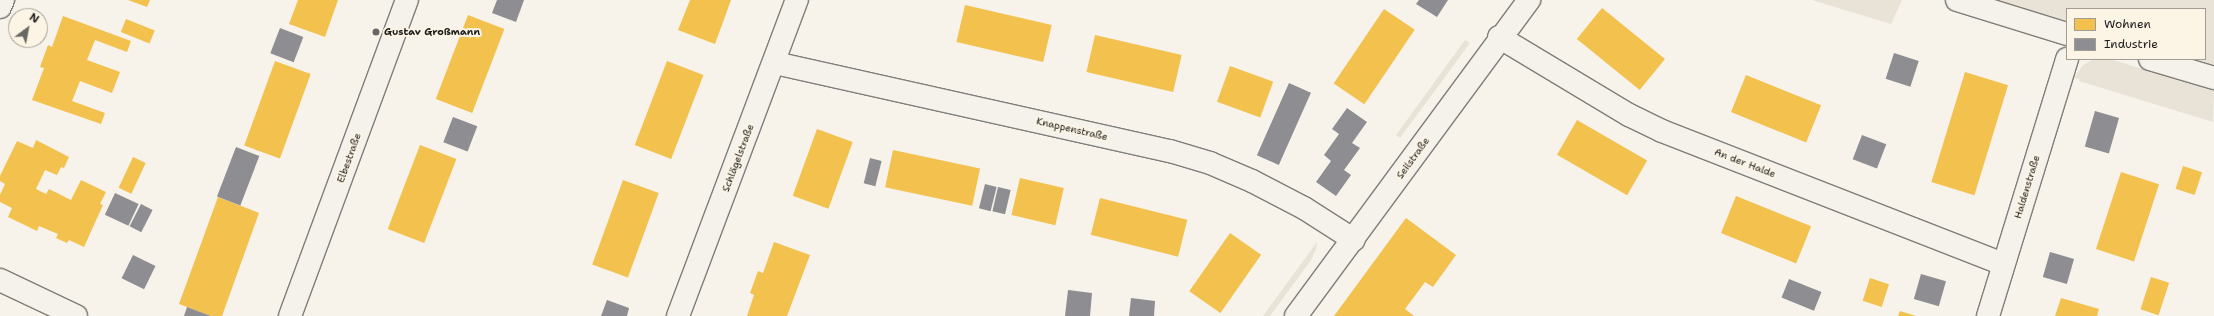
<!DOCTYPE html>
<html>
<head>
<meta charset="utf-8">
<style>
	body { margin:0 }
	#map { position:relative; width:2214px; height:316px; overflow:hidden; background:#f7f3ea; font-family:"Shantell Sans",sans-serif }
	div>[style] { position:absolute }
	.green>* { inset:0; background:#e8e2d7 }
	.homes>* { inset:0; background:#f2c14e; transform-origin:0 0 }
	.industry>* { inset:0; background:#8d8d92; transform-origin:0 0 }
	.roads { filter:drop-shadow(1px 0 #7f7d79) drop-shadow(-1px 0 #7f7d79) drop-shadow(0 1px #7f7d79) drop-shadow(0 -1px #7f7d79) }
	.street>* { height:22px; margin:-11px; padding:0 11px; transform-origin:11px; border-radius:11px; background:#f5f2ec }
	.dots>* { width:11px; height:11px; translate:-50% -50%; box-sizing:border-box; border:2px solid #fcf5e5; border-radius:50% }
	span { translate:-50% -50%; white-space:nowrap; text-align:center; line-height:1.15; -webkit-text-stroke:4px #fcf5e5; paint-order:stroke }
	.poi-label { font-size:10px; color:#1c1c1c; font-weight:700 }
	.left { translate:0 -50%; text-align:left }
	.street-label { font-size:10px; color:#1c1c1c }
	.legend { position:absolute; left:2066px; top:8px; width:140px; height:52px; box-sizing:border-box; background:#fcf5e5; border:1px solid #a29e95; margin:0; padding:5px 7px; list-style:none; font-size:12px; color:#1c1c1c }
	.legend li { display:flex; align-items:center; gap:8px; height:20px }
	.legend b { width:20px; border:1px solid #a29e95 }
	.north { position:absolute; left:8px; top:8px; width:40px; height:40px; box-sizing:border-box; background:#fcf5e5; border:1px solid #a29e95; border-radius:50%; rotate:32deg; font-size:11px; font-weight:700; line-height:16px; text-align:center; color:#1c1c1c }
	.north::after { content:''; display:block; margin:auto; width:14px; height:18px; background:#696764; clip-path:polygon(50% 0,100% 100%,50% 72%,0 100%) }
</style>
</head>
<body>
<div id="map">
	<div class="green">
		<div style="clip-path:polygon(1812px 0,1902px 0,1891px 24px)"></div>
		<div style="clip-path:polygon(1996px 0,2214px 0,2214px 65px,2195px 59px,2205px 59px,2205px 9px,2067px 9px,2067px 21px)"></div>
		<div style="clip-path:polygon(1465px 40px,1470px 43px,1400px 138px,1396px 135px)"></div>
		<div style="clip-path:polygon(2094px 59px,2110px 59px,2214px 91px,2213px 122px,2079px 81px,2079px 79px,2074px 78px,2083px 65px)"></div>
		<div style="clip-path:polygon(1317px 242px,1316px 249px,1311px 260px,1270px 316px,1263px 316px)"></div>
	</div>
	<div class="homes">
		<div style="clip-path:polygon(128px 0,150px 0,147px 7px)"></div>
		<div style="clip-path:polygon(298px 0,338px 0,325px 37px,289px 24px)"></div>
		<div style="clip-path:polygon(690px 0,731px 0,715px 44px,678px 30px)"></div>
		<div style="left:965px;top:5px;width:89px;height:38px;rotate:13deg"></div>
		<div style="left:1602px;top:8px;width:81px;height:40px;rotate:39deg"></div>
		<div style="left:1384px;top:9px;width:37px;height:90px;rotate:34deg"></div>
		<div style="left:468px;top:15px;width:39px;height:90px;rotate:21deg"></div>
		<div style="clip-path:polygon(63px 16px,131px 41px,127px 52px,95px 40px,87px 60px,120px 72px,112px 93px,80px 81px,72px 101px,105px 113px,101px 124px,32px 100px,44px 68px,40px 67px,48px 45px,52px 47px)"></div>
		<div style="left:126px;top:19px;width:31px;height:14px;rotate:22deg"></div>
		<div style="left:1095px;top:35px;width:89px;height:38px;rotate:13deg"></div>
		<div style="left:275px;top:61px;width:38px;height:90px;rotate:20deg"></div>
		<div style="left:667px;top:61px;width:39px;height:90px;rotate:21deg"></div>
		<div style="left:1230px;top:66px;width:46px;height:38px;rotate:20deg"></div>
		<div style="left:1965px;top:72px;width:45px;height:115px;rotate:17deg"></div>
		<div style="left:1746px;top:75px;width:81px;height:40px;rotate:22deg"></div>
		<div style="left:1577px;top:120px;width:81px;height:40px;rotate:30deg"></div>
		<div style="left:817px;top:129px;width:38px;height:71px;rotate:20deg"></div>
		<div style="clip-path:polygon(36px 140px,69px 157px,64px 168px,61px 167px,57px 175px,45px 170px,36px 189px,46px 194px,49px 189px,71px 200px,81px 180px,106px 192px,100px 204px,103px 205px,84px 247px,69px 240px,67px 243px,56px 238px,58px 234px,39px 226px,37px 231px,8px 217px,12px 208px,0 202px,0 195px,5px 184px,0 181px,0 176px,17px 141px,33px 148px)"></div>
		<div style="left:420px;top:145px;width:39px;height:90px;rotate:21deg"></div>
		<div style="left:893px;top:150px;width:89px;height:38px;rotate:12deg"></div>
		<div style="left:133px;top:157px;width:14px;height:34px;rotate:25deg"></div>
		<div style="left:2183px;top:166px;width:20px;height:24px;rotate:18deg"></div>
		<div style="left:2121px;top:172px;width:40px;height:81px;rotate:18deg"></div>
		<div style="left:1020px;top:178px;width:45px;height:38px;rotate:13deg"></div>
		<div style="left:623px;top:180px;width:38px;height:90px;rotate:20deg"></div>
		<div style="left:1736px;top:196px;width:81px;height:40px;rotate:22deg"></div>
		<div style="clip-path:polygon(218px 197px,259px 213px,222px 316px,211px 316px,179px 304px)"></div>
		<div style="left:1100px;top:198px;width:90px;height:38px;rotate:14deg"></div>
		<div style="clip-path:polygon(1406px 218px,1456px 255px,1433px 287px,1425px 282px,1405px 309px,1414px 316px,1334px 316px)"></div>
		<div style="left:1230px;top:233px;width:38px;height:71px;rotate:35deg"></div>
		<div style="clip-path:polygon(774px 242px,810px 255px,787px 316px,747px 316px,754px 295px,750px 293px,758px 271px,763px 273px)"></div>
		<div style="left:2151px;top:277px;width:19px;height:34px;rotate:18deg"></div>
		<div style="left:1870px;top:278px;width:20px;height:24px;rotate:18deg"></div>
		<div style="clip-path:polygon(2061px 298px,2099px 309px,2097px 316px,2055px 316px)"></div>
		<div style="clip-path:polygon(1900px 311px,1916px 316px,1898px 316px)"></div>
	</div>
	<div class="industry">
		<div style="clip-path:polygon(497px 0,524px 0,516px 22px,492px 13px)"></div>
		<div style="clip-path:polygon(1419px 0,1448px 0,1437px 17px,1416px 4px)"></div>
		<div style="left:280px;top:28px;width:25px;height:27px;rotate:21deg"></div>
		<div style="left:1894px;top:53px;width:26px;height:27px;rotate:18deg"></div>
		<div style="left:1289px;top:83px;width:24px;height:79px;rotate:24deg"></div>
		<div style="clip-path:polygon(1347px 108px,1367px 122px,1352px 143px,1360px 148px,1344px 170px,1351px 175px,1336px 196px,1316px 182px,1331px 161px,1324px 155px,1339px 134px,1332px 129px)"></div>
		<div style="left:2095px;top:111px;width:25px;height:37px;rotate:16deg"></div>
		<div style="left:453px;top:117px;width:26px;height:27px;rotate:21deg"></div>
		<div style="left:1862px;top:135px;width:26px;height:26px;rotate:21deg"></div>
		<div style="left:236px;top:147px;width:25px;height:53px;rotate:21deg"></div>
		<div style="left:870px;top:158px;width:12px;height:26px;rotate:14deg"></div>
		<div style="left:985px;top:184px;width:12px;height:25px;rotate:14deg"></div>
		<div style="left:998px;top:187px;width:13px;height:25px;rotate:13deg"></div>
		<div style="left:115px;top:193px;width:26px;height:24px;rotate:25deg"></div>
		<div style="left:141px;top:204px;width:13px;height:25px;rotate:27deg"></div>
		<div style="left:2050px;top:252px;width:25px;height:26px;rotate:16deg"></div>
		<div style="left:133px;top:255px;width:25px;height:26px;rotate:26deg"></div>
		<div style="left:1921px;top:274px;width:26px;height:26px;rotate:16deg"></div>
		<div style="left:1789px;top:279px;width:35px;height:20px;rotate:22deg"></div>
		<div style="clip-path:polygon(1068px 290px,1092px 293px,1090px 316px,1065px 316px)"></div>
		<div style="clip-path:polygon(1131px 298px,1155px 301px,1154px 316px,1129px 316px)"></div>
		<div style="clip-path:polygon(607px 300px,629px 308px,627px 316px,601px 316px)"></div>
		<div style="clip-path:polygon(187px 307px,211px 316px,184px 316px)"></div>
	</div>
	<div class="roads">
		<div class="street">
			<div style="left:1957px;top:0;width:115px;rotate:17.2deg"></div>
			<div style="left:0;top:7px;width:8px;rotate:-67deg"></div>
			<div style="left:1499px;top:37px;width:152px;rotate:31deg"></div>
			<div style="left:1629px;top:115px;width:37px;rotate:26deg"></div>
			<div style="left:1662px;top:131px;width:366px;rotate:21.3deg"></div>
			<div style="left:2150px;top:59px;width:67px;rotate:16.5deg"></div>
			<div style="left:775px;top:63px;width:405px;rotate:12.6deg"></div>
			<div style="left:1170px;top:151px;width:42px;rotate:16.7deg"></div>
			<div style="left:1210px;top:163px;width:46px;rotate:23.2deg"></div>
			<div style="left:1252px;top:181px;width:59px;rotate:27.4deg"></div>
			<div style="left:1304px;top:208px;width:59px;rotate:32.6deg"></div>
			<div style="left:0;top:280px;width:84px;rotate:25.3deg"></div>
			<div style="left:290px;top:316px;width:337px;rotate:-69.7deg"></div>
			<div style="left:678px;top:316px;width:338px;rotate:-69.4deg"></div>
			<div style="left:1296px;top:316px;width:393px;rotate:-53.6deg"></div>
			<div style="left:1988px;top:316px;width:269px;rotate:-72.9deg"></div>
		</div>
	</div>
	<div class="dots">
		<div style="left:376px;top:32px;background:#696764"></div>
	</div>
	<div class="poi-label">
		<span class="left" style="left:384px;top:32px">Gustav Großmann</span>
	</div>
	<div class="street-label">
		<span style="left:1072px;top:129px;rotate:13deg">Knappenstraße</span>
		<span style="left:349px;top:158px;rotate:-70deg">Elbestraße</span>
		<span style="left:738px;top:158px;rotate:-69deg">Schlägelstraße</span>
		<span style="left:1413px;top:158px;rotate:-54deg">Seilstraße</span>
		<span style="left:1745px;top:163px;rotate:21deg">An der Halde</span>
		<span style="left:2027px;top:187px;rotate:-73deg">Haldenstraße</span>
	</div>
	<ul class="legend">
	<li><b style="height:11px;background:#f2c14e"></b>Wohnen</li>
	<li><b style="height:11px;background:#8d8d92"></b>Industrie</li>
	</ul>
	<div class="north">N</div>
</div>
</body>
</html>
